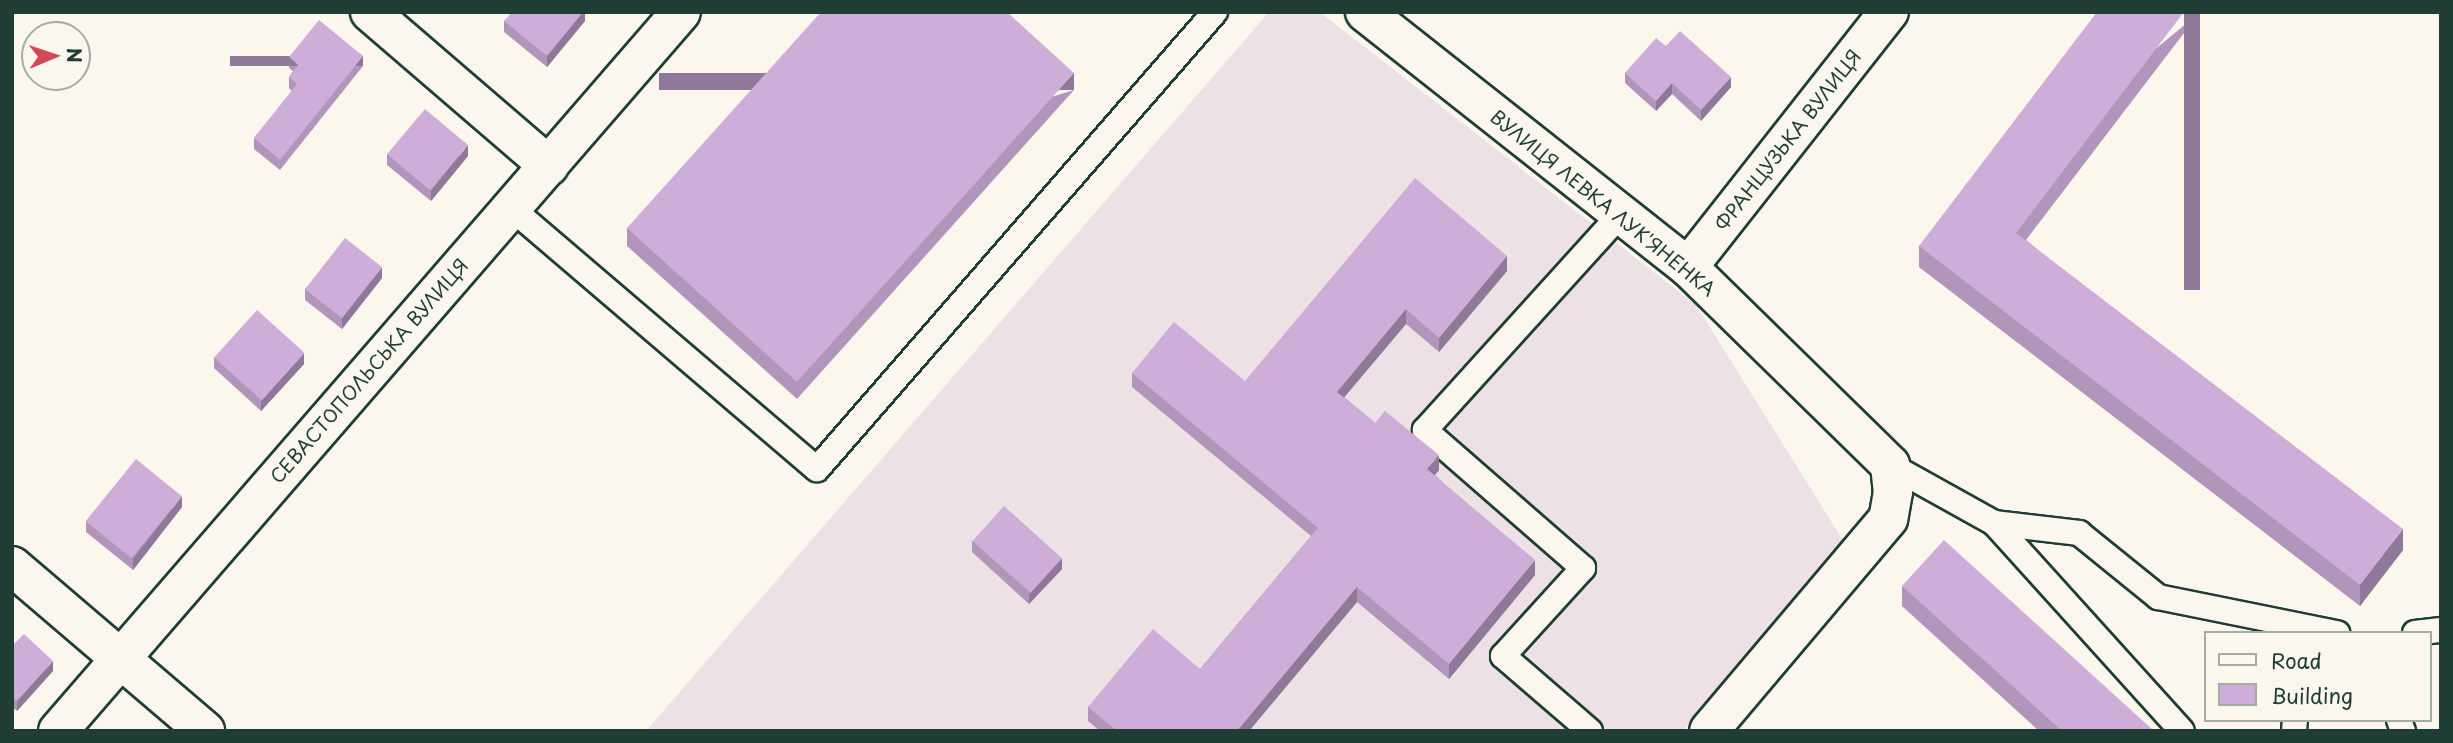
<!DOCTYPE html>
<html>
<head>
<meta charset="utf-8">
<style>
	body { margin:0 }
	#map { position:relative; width:2453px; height:743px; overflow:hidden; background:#fbf7ec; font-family:"Playpen Sans",sans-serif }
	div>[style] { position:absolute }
	.built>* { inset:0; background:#eee1e6 }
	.roads { filter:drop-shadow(2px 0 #1f3d34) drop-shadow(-2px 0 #1f3d34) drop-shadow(0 2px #1f3d34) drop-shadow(0 -2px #1f3d34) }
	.lane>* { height:24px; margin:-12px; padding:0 12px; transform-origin:12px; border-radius:12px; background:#fbf7ec }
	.street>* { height:38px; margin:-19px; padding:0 19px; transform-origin:19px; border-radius:19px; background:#fbf7ec }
	.wall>* { inset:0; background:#b195bb }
	.shaded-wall>* { inset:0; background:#907998; transform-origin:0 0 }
	.building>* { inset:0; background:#ceadd9; transform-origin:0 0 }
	span { translate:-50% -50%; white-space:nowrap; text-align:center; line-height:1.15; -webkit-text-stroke:7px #fbf7ec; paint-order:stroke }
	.street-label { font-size:19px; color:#1f3d34 }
	.frame { position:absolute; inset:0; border:14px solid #1f3d34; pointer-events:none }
	.legend { position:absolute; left:2204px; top:631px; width:228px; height:91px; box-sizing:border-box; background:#fbf7ec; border:2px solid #a3ada2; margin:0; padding:9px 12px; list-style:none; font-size:21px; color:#1f3d34 }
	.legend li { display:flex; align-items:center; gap:14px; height:35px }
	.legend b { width:35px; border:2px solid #a3ada2 }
	.north { position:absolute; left:21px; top:21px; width:70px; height:70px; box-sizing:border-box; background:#fbf7ec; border:2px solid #a3ada2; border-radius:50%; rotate:88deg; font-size:19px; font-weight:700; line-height:28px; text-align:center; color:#1f3d34 }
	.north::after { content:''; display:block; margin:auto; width:24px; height:32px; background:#d1495b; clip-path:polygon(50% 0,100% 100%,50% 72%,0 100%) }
</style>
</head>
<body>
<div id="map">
	<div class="built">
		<div style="clip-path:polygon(1269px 12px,1320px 12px,1696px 305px,1844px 542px,1683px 731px,646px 731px)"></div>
	</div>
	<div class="roads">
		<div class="lane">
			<div style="left:511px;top:208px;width:402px;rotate:40.5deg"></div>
			<div style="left:817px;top:469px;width:606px;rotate:-48.95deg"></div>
			<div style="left:1890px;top:465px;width:119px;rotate:29.1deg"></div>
			<div style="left:1994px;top:523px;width:280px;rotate:47.9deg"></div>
			<div style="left:1994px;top:523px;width:86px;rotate:6.7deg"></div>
			<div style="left:2079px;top:533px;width:102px;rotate:39deg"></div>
			<div style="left:2158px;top:597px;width:183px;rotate:11.4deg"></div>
			<div style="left:2415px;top:633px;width:26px;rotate:-7deg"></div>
			<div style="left:2399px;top:720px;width:12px;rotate:70deg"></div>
			<div style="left:1590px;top:731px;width:115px;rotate:-139.2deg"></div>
			<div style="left:1503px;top:656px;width:119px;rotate:-47.7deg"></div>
			<div style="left:1583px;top:568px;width:210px;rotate:-138.9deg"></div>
			<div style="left:1425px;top:430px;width:292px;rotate:-47.8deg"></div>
			<div style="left:2294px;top:731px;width:11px;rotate:-85deg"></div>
		</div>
		<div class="street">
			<div style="left:370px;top:12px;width:236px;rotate:40.7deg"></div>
			<div style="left:1365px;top:12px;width:412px;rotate:38.3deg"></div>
			<div style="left:1688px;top:267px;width:283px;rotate:44.4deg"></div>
			<div style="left:1890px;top:465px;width:27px;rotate:84deg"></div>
			<div style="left:1893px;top:492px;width:27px;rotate:100deg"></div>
			<div style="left:1888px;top:519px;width:277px;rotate:130.2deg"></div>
			<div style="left:1688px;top:267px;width:325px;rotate:-51.8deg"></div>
			<div style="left:12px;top:566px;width:254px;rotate:40.5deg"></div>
			<div style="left:58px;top:731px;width:951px;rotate:-49.09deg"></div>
		</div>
	</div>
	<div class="wall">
		<div style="clip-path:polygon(585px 12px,585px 21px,547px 67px,504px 32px,504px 21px)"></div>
		<div style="clip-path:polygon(2200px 12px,2026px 240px,2403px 550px,2360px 606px,1919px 267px,1919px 246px)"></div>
		<div style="clip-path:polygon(1666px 46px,1731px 87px,1701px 121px,1672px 94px,1656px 111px,1625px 83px,1625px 73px)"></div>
		<div style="clip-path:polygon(289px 57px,363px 66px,280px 170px,254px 149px,254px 138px,292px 91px,289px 88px,289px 77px,293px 71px,289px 68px)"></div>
		<div style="clip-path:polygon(1074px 90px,797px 399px,627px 246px,627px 228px)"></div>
		<div style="clip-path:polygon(387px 154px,468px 156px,431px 201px,387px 165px)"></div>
		<div style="clip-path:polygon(1507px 256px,1507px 271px,1439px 352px,1406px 324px,1344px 397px,1375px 423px,1439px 470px,1435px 475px,1535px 575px,1449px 679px,1357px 602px,1249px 731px,1100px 731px,1088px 721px,1088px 707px,1200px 669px,1311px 536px,1132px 387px,1132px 373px,1245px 381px)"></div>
		<div style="clip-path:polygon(382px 278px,342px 329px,305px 300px,305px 289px)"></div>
		<div style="clip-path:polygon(214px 357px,304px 364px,261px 411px,214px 368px)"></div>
		<div style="clip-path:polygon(182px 507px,133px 570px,86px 532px,86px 522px)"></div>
		<div style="clip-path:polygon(972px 541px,1062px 569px,1029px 604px,972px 552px)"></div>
		<div style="clip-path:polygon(1902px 586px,2154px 731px,2039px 731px,1902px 606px)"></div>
		<div style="clip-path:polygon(12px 646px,53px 671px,17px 711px,12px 707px)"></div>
	</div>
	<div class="shaded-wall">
		<div style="clip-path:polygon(583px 12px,585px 12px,585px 21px,547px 67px,547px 56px)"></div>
		<div style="left:2184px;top:12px;width:16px;height:278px"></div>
		<div style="left:363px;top:56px;width:10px;height:133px;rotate:90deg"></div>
		<div style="left:1074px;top:73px;width:17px;height:415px;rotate:90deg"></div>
		<div style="clip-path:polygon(1731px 77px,1731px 87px,1701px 121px,1701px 110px)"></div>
		<div style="clip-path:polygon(1672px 83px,1672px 94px,1656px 111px,1656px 101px)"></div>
		<div style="clip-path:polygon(468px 145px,468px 156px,431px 201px,431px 191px)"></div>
		<div style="clip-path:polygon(1507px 256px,1507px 271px,1439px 352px,1439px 338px)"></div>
		<div style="clip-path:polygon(382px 267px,382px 278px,342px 329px,342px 318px)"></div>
		<div style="clip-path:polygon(1406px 309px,1406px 324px,1337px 406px,1337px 392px)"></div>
		<div style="clip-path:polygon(304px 353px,304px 364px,261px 411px,261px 401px)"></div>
		<div style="clip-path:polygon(1439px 455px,1439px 470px,1427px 484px,1427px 469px)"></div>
		<div style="clip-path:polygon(182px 496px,182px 507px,133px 570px,133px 559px)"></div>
		<div style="clip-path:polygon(2403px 529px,2403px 550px,2360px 606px,2360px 585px)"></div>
		<div style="clip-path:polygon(1062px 558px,1062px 569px,1029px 604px,1029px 594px)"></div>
		<div style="clip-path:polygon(1535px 560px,1535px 575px,1449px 679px,1449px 664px)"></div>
		<div style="clip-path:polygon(1357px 587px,1357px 602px,1249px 731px,1237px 731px)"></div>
		<div style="clip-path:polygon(53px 661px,53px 671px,17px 711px,17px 701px)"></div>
	</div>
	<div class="building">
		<div style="clip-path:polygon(512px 12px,583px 12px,547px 56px,504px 21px)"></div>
		<div style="clip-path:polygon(821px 12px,1007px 12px,1074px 73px,797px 382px,627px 228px)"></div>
		<div style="clip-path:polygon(2097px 12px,2184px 12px,2016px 233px,2403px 529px,2360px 585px,1919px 246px)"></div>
		<div style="clip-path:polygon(319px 20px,363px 56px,280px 160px,254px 138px,297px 84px,289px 77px,298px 65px,289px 57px)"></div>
		<div style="clip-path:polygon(1680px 31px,1731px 77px,1701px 110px,1672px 83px,1656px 101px,1625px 73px,1656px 38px,1666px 46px)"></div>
		<div style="left:425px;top:109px;width:56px;height:59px;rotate:40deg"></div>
		<div style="clip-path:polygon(1415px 178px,1507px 256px,1439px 338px,1406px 309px,1337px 392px,1375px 423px,1385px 411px,1439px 455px,1427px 469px,1535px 560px,1449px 664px,1357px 587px,1237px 731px,1117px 731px,1088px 707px,1153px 629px,1200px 669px,1318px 528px,1132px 373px,1174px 322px,1245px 381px)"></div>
		<div style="left:345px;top:238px;width:47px;height:65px;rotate:38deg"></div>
		<div style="left:257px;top:310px;width:64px;height:64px;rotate:42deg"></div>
		<div style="left:136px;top:459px;width:59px;height:80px;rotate:39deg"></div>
		<div style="left:1004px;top:506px;width:78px;height:47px;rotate:42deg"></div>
		<div style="clip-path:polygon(1944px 540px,2154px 731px,2062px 731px,1902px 586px)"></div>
		<div style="clip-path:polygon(24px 634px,53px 661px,17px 701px,12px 697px,12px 646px)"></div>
	</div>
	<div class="street-label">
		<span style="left:1788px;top:140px;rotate:-52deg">ФРАНЦУЗЬКА ВУЛИЦЯ</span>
		<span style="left:1603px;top:203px;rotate:39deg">ВУЛИЦЯ ЛЕВКА ЛУК'ЯНЕНКА</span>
		<span style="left:369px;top:371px;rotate:-49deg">СЕВАСТОПОЛЬСЬКА ВУЛИЦЯ</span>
	</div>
	<div class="frame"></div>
	<ul class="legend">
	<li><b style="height:9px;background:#fbf7ec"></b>Road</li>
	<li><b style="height:19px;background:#ceadd9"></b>Building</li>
	</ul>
	<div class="north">N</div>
</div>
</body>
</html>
